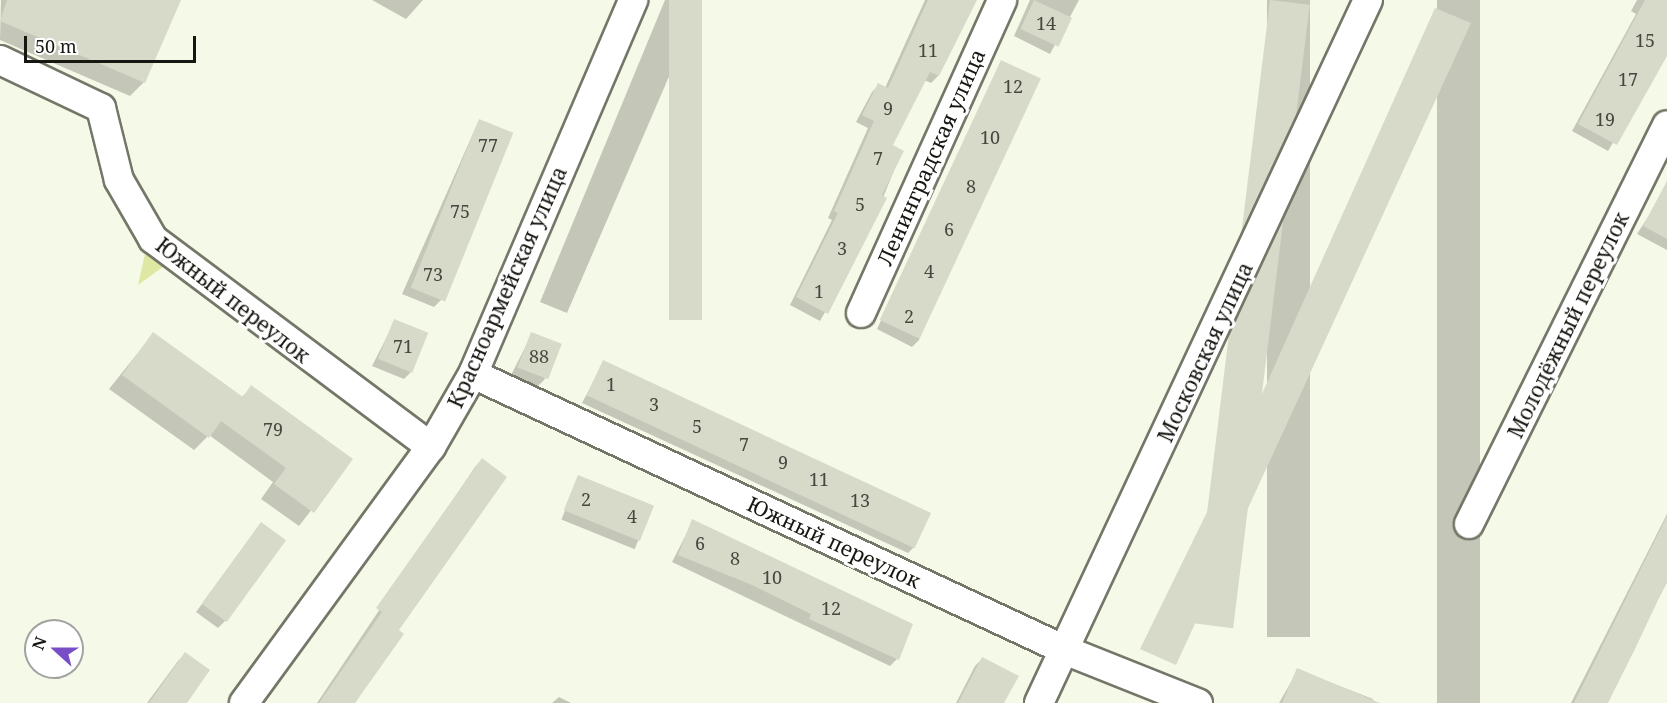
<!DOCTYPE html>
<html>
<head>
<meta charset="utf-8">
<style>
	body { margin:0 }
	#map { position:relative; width:1667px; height:703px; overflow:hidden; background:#f5f9e7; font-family:"Noto Serif",serif }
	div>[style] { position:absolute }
	.green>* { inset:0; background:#dee8a3 }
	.shadow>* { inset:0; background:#0003; transform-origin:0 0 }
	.building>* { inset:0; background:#d7dac9; transform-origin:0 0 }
	.roads { filter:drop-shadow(2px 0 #747768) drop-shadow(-2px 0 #747768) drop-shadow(0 2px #747768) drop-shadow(0 -2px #747768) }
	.minor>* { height:28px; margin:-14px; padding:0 14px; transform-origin:14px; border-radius:14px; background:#fff }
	span { translate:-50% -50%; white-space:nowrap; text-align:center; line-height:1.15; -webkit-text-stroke:6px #fff; paint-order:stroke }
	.number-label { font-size:18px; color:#46483f }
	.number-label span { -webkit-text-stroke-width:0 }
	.street-label { font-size:21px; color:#161711 }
	.north { position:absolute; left:24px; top:619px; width:60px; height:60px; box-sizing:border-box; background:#fff; border:2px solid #a2a2a0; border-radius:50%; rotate:291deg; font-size:16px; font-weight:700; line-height:24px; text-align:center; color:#161711 }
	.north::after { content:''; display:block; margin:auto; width:21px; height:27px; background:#774ec6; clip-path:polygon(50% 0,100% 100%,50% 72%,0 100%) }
	.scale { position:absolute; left:24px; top:36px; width:172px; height:27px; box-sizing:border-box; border:3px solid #161711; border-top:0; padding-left:8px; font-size:18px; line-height:21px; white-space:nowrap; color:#161711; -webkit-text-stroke:4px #fff; paint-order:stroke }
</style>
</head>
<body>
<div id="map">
	<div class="green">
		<div style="clip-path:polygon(147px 245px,167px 264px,138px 285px)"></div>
	</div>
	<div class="shadow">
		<div style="clip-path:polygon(1px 0,179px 0,144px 82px,130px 96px,0 40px)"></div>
		<div style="clip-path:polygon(372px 0,423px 0,406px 19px)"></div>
		<div style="clip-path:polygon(665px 0,702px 0,567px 313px,540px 302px)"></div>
		<div style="clip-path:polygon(925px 0,974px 0,938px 76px,931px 83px,924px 80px,890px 146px,902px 151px,866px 239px,820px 321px,790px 305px,832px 220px,828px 218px,868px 128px,856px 122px,872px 92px,879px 85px,885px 88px)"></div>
		<div style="clip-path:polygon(1030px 0,1079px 0,1050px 54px,1014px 36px)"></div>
		<div style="left:1267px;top:0;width:43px;height:637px"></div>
		<div style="left:1437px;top:0;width:43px;height:724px"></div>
		<div style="clip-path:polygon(1637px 0,1667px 0,1667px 52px,1608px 151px,1572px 131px,1636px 14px,1631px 11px)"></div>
		<div style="clip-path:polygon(1002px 62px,919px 340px,912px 347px,877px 329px)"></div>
		<div style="clip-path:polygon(479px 120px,441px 300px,434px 307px,402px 294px)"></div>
		<div style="clip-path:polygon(1659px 200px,1667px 204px,1667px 250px,1637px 234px)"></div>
		<div style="clip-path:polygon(395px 321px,411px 372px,404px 379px,372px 366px)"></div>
		<div style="clip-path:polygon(153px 334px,241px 398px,252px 387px,351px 459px,299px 526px,261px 499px,273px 482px,209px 435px,194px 450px,109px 389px)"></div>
		<div style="clip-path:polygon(532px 334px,545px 379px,538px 386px,511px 375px)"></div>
		<div style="clip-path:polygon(604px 362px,915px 546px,908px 553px,582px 403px)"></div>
		<div style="clip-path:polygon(482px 460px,355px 703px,317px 703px,475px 467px)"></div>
		<div style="left:579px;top:476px;width:79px;height:47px;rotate:22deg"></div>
		<div style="clip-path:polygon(1667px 514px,1667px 582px,1605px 703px,1571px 703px)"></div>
		<div style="clip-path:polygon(693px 521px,897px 659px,890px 666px,672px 562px)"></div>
		<div style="clip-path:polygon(261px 524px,225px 621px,218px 628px,196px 612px)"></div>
		<div style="clip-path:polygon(185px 654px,184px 703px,147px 703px,178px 661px)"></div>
		<div style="clip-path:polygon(982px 659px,1003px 703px,956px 703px,975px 666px)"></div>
		<div style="clip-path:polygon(1298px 670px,1373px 699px,1371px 703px,1279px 703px)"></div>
		<div style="clip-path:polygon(559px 697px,571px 703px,552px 703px)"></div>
	</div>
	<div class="building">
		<div style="clip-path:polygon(7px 0,181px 0,145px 83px,0 21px)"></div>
		<div style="left:669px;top:0;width:33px;height:320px"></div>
		<div style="clip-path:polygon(928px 0,977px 0,939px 76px,930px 72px,893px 145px,904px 151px,882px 195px,887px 198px,828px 314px,796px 297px,838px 213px,834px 211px,874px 121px,862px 115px,878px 83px,888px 88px)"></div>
		<div style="left:1034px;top:0;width:42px;height:32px;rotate:25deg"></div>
		<div style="left:1270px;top:0;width:40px;height:628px;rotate:7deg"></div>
		<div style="clip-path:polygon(1645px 0,1667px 0,1667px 56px,1617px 145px,1578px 124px)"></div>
		<div style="clip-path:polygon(1435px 8px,1471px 23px,1176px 665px,1140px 649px,1231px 463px)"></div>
		<div style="left:1001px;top:60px;width:44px;height:287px;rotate:25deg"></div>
		<div style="left:479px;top:119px;width:37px;height:182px;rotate:22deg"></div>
		<div style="clip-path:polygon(1667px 181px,1667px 239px,1643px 226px)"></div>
		<div style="left:394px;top:319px;width:37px;height:43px;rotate:22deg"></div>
		<div style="clip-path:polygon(153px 332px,243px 397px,251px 385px,353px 459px,314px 513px,274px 484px,286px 468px,221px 421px,209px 438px,122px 375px)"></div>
		<div style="left:531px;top:332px;width:33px;height:38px;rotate:21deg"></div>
		<div style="left:603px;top:360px;width:362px;height:39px;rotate:25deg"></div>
		<div style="clip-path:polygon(482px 458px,507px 477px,399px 630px,404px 634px,355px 703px,319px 703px,382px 612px,376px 608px)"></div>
		<div style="left:578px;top:475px;width:82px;height:38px;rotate:22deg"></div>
		<div style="clip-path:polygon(1667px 516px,1667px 581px,1634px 651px,1608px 703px,1574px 703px)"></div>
		<div style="clip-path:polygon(692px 519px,913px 624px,899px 660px,809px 619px,811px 614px,752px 585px,678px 555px)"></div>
		<div style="left:261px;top:522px;width:31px;height:101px;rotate:36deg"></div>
		<div style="clip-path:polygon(185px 652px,210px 670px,187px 703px,149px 703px)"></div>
		<div style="clip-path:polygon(982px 657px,1019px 676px,1004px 703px,958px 703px)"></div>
		<div style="clip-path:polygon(1297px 668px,1380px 703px,1282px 703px)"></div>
	</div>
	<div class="roads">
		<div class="minor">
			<div style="left:0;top:60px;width:112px;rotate:25.4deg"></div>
			<div style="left:101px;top:108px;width:74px;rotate:76deg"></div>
			<div style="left:119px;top:180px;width:68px;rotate:60deg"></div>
			<div style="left:153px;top:239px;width:347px;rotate:36.8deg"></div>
			<div style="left:861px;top:313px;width:343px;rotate:-65.7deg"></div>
			<div style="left:473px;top:374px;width:655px;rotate:25deg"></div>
			<div style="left:1067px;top:651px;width:141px;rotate:21.7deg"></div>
			<div style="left:1469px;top:524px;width:445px;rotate:-63.6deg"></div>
			<div style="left:244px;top:703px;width:317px;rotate:-53.9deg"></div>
			<div style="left:431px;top:447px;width:84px;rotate:-60.1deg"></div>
			<div style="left:473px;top:374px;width:407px;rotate:-66.8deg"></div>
			<div style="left:1039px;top:703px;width:776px;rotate:-64.92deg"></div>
		</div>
	</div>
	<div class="number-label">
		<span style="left:1046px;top:23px">14</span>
		<span style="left:1645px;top:40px">15</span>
		<span style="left:928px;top:50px">11</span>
		<span style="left:1628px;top:79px">17</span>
		<span style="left:1013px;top:86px">12</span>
		<span style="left:888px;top:108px">9</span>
		<span style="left:1605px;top:119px">19</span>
		<span style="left:990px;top:137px">10</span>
		<span style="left:488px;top:145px">77</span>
		<span style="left:878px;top:158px">7</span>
		<span style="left:971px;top:186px">8</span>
		<span style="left:860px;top:204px">5</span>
		<span style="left:460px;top:211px">75</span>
		<span style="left:949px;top:229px">6</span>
		<span style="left:842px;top:248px">3</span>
		<span style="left:929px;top:271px">4</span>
		<span style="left:433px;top:274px">73</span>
		<span style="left:819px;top:291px">1</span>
		<span style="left:909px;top:316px">2</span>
		<span style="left:403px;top:346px">71</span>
		<span style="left:539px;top:356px">88</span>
		<span style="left:611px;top:384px">1</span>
		<span style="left:654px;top:404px">3</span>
		<span style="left:697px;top:426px">5</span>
		<span style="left:273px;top:429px">79</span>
		<span style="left:744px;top:444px">7</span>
		<span style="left:783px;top:462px">9</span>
		<span style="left:819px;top:479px">11</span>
		<span style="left:586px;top:499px">2</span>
		<span style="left:860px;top:500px">13</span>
		<span style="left:632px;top:516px">4</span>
		<span style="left:700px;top:543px">6</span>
		<span style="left:735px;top:558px">8</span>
		<span style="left:772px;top:577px">10</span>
		<span style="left:831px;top:608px">12</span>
	</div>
	<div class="street-label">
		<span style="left:931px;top:157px;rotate:-66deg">Ленинградская улица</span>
		<span style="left:507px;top:287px;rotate:-66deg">Красноармейская улица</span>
		<span style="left:233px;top:300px;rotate:38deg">Южный переулок</span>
		<span style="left:1568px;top:325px;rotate:-64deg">Молодёжный переулок</span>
		<span style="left:1205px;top:352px;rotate:-65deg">Московская улица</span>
		<span style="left:834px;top:542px;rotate:25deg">Южный переулок</span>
	</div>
	<div class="north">N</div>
	<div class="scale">50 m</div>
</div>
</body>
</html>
